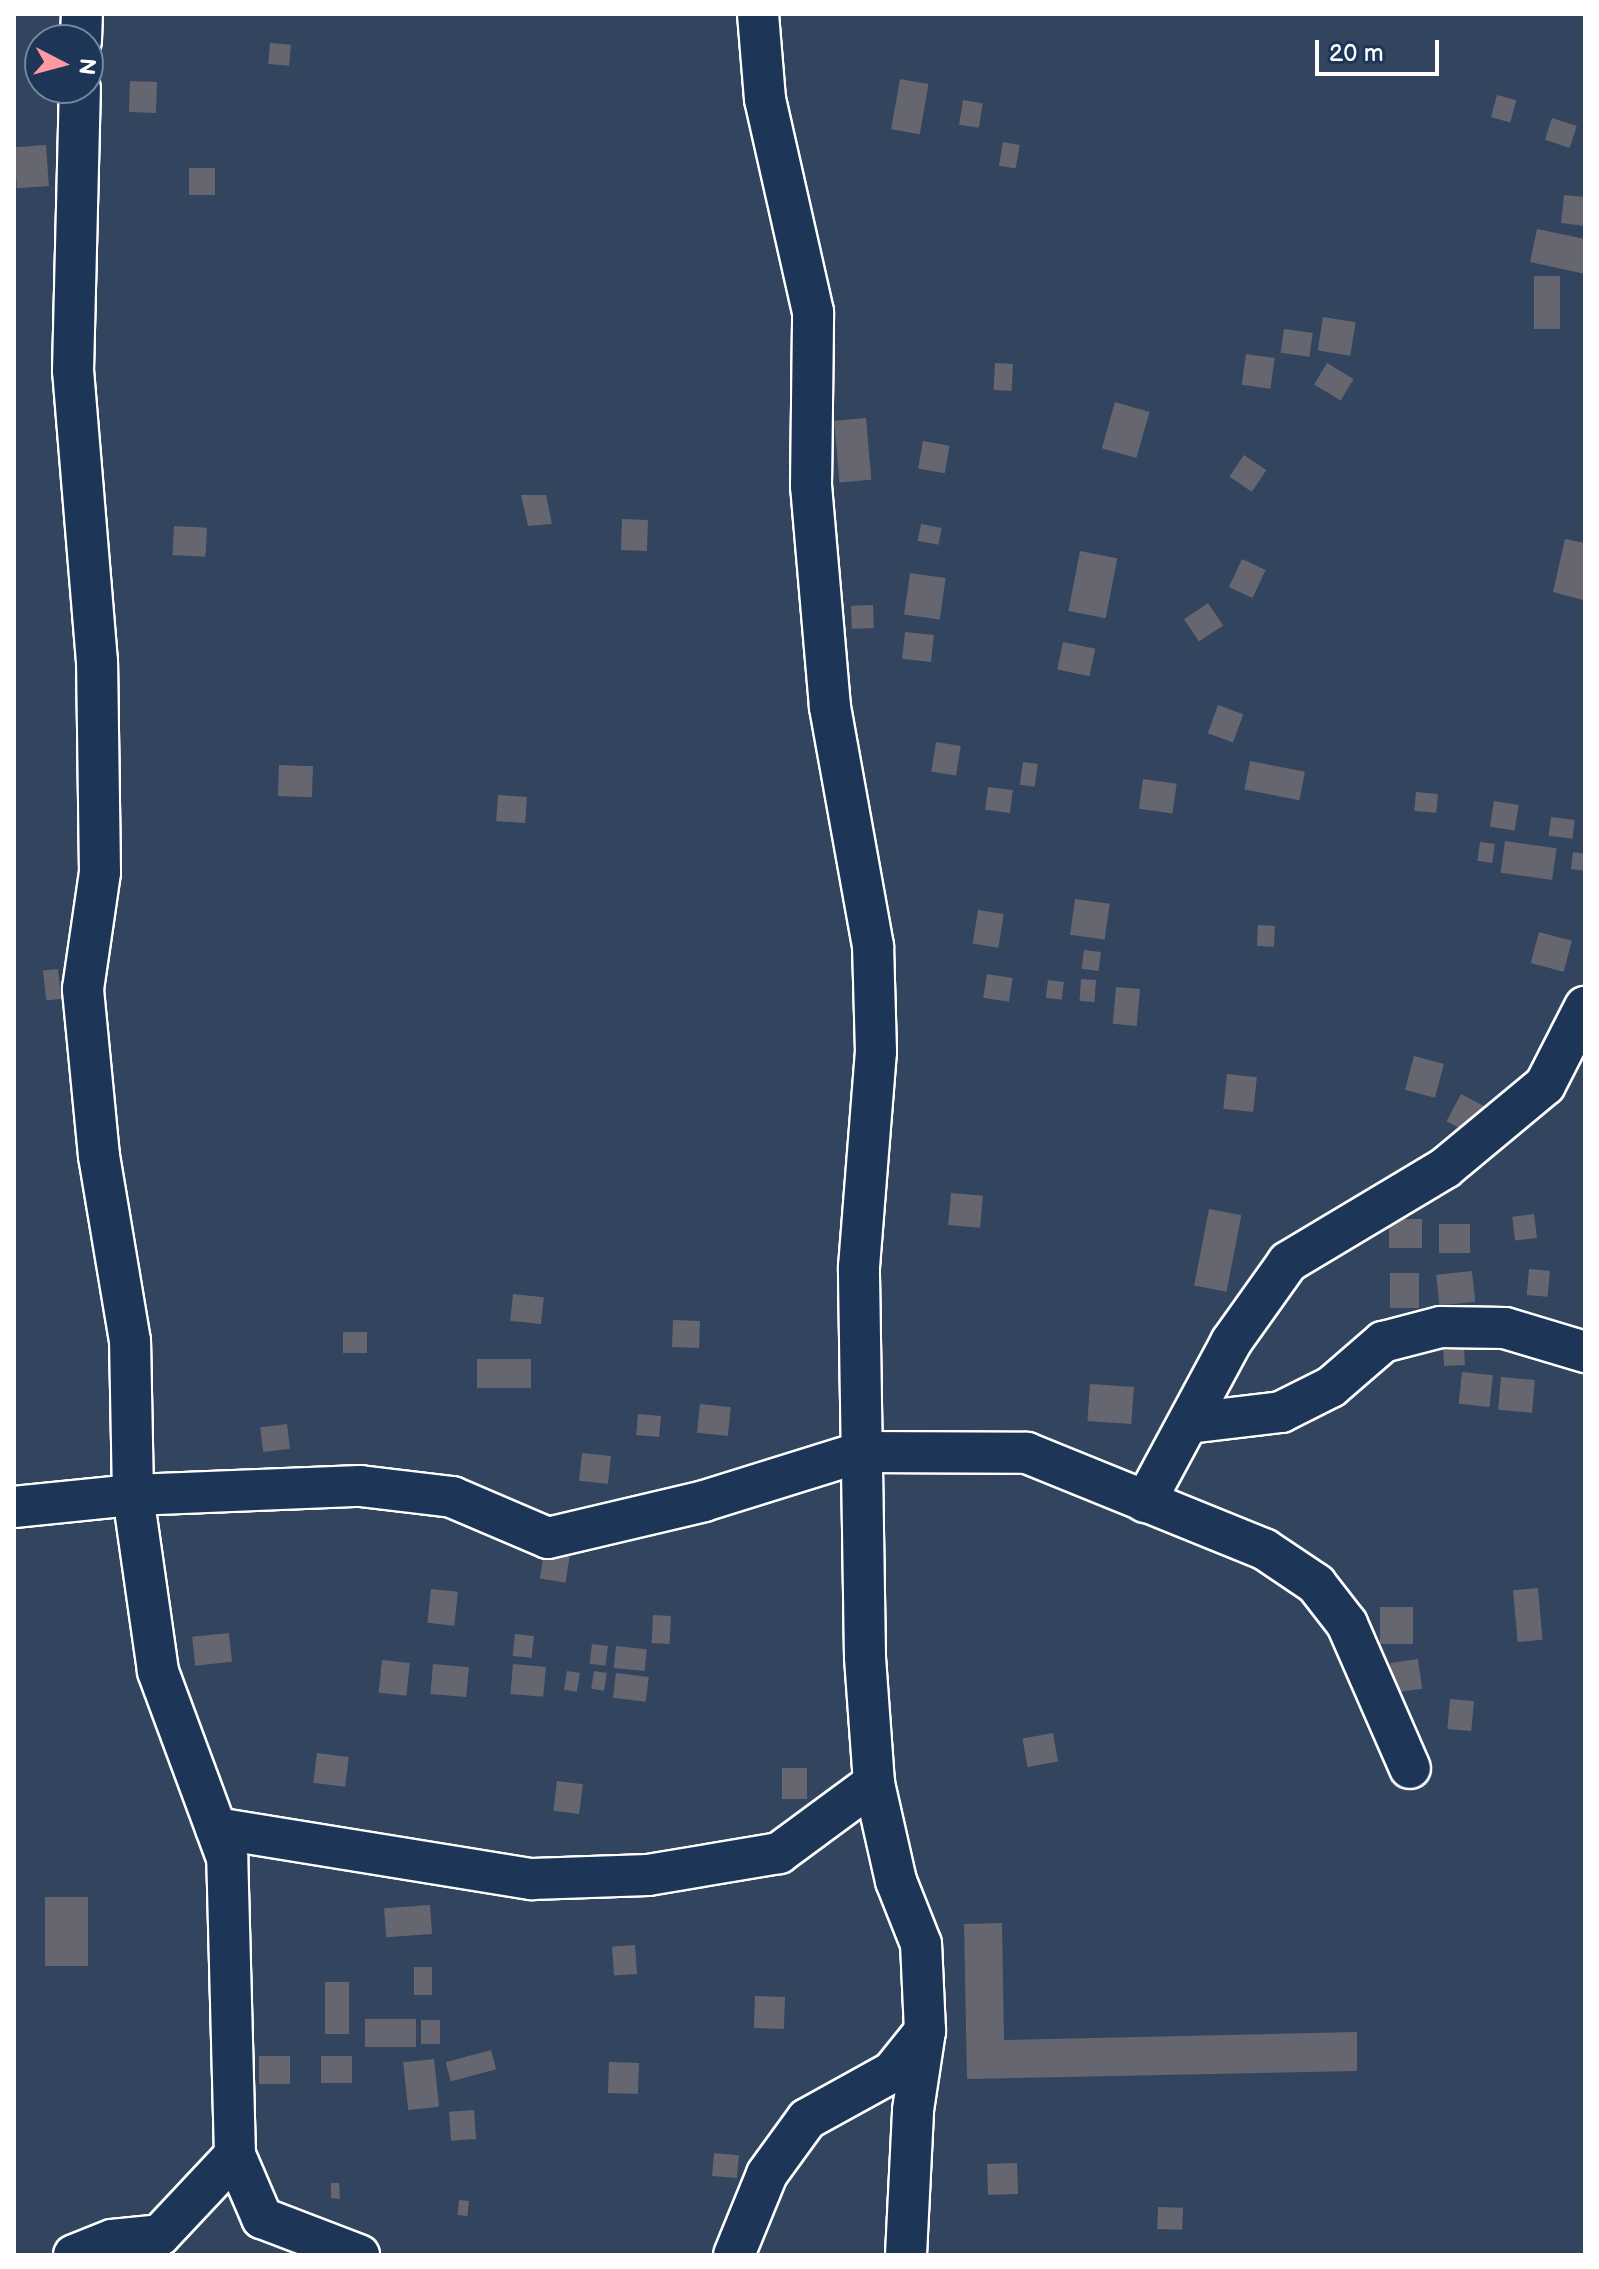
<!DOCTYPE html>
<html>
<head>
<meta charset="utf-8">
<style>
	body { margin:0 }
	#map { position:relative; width:1599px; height:2269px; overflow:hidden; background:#33445e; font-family:"Balsamiq Sans",sans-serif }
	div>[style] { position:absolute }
	.building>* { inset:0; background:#666670; transform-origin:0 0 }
	.roads { filter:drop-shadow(2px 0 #fff) drop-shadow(-2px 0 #fff) drop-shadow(0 2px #fff) drop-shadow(0 -2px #fff) }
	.minor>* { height:40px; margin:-20px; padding:0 20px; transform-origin:20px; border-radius:20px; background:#1d3557 }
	span { translate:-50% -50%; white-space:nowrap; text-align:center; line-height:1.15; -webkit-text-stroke:6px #1d3557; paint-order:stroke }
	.frame { position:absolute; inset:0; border:16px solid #fff; pointer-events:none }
	.north { position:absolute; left:24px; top:24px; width:80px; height:80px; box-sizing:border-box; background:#1d3557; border:2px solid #77869a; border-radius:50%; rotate:96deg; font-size:22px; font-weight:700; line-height:32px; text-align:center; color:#fff }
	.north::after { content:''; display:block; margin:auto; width:28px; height:36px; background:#ff9aa2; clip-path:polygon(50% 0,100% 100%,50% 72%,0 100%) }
	.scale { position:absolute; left:1315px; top:40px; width:124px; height:36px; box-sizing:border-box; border:4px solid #fff; border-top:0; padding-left:10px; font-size:24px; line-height:28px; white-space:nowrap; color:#fff; -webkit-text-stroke:6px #1d3557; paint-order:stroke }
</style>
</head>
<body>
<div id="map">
	<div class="building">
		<div style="left:270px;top:43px;width:21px;height:21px;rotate:5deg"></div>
		<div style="left:900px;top:79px;width:29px;height:51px;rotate:10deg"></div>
		<div style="left:130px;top:81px;width:27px;height:31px;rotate:2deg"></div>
		<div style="left:1497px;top:95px;width:20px;height:23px;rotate:15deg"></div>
		<div style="left:963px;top:100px;width:20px;height:25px;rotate:9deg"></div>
		<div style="left:1552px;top:118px;width:26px;height:23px;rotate:18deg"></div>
		<div style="left:1003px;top:142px;width:17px;height:24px;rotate:10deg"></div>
		<div style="left:46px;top:145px;width:41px;height:32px;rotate:86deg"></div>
		<div style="left:189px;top:168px;width:26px;height:27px"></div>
		<div style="clip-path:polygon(1564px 195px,1585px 197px,1585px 226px,1561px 223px)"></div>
		<div style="clip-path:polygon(1537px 229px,1585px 239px,1585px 274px,1530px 262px)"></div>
		<div style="left:1534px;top:276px;width:26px;height:53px"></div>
		<div style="left:1323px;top:317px;width:33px;height:34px;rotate:9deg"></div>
		<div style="left:1284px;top:329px;width:29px;height:24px;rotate:8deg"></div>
		<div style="left:1246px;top:354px;width:29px;height:31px;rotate:8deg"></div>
		<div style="left:995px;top:363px;width:18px;height:27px;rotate:3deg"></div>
		<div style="left:1327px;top:363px;width:31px;height:25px;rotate:31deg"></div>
		<div style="left:1115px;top:402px;width:36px;height:48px;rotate:16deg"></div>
		<div style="left:866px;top:418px;width:62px;height:32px;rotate:85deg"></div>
		<div style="left:923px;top:441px;width:27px;height:28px;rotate:10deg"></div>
		<div style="left:1244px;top:455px;width:27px;height:26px;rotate:34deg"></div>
		<div style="clip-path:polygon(521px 495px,546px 495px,552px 524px,528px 526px)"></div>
		<div style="left:622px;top:519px;width:26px;height:31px;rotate:2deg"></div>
		<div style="left:921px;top:524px;width:21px;height:17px;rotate:11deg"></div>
		<div style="left:174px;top:526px;width:33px;height:29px;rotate:3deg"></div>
		<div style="clip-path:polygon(1565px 539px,1585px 543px,1583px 600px,1553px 592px)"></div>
		<div style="left:1080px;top:551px;width:38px;height:61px;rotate:11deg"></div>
		<div style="left:1242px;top:559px;width:26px;height:31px;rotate:25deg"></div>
		<div style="left:910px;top:573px;width:36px;height:42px;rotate:8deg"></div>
		<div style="left:1208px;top:603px;width:27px;height:29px;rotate:56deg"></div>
		<div style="left:873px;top:605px;width:23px;height:22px;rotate:88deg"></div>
		<div style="left:905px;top:632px;width:29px;height:27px;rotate:6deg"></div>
		<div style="left:1063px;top:642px;width:33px;height:28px;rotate:12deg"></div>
		<div style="left:1218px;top:705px;width:27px;height:30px;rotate:20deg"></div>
		<div style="left:936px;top:742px;width:25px;height:30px;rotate:9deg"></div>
		<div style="left:1250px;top:761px;width:56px;height:29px;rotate:11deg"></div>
		<div style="left:1023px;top:762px;width:15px;height:23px;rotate:8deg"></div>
		<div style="left:279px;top:765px;width:34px;height:31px;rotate:2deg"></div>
		<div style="left:1143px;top:779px;width:34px;height:30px;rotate:8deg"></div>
		<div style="left:988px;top:787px;width:25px;height:23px;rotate:7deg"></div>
		<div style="left:1416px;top:792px;width:22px;height:19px;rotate:5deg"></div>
		<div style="left:498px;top:795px;width:29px;height:26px;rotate:4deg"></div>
		<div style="left:1494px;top:801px;width:25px;height:26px;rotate:9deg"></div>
		<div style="left:1551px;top:817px;width:24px;height:19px;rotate:7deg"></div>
		<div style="left:1505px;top:841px;width:52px;height:32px;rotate:8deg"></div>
		<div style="left:1480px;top:842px;width:15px;height:19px;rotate:8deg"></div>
		<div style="clip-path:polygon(1573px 852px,1585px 854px,1585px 871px,1571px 869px)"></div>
		<div style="left:1075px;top:899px;width:35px;height:36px;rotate:8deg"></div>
		<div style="left:978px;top:910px;width:26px;height:34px;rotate:9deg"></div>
		<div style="left:1258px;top:925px;width:17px;height:21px;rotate:3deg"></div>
		<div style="left:1539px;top:932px;width:34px;height:32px;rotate:15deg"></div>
		<div style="left:1084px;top:950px;width:17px;height:19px;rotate:7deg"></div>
		<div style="left:58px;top:969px;width:30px;height:15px;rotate:84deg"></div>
		<div style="left:987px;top:974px;width:26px;height:24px;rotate:9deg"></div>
		<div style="left:1081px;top:979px;width:15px;height:22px;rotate:4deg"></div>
		<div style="left:1048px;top:980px;width:16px;height:18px;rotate:7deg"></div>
		<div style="left:1116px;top:987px;width:24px;height:37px;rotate:5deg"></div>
		<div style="left:1414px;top:1056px;width:31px;height:35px;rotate:15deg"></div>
		<div style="left:1227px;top:1074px;width:30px;height:35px;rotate:6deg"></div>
		<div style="left:1461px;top:1094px;width:30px;height:31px;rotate:28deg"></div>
		<div style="left:951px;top:1193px;width:32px;height:32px;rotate:5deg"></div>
		<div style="left:1209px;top:1209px;width:33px;height:78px;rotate:11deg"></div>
		<div style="left:1534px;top:1214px;width:24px;height:22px;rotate:83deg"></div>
		<div style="left:1389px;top:1219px;width:33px;height:29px"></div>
		<div style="left:1470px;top:1224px;width:29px;height:31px;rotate:90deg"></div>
		<div style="left:1529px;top:1269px;width:21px;height:26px;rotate:5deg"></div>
		<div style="left:1472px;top:1271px;width:31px;height:36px;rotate:84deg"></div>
		<div style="left:1390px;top:1273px;width:29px;height:35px"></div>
		<div style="left:513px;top:1294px;width:31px;height:27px;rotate:6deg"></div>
		<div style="left:673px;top:1320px;width:27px;height:27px;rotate:2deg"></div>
		<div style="left:367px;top:1332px;width:21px;height:24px;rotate:90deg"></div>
		<div style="left:1464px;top:1346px;width:19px;height:21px;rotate:87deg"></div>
		<div style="left:477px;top:1359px;width:54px;height:29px"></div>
		<div style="left:1462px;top:1372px;width:31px;height:32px;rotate:6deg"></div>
		<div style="left:1501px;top:1377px;width:34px;height:33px;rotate:5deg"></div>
		<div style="left:1090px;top:1384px;width:44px;height:37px;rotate:4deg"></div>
		<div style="left:700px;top:1404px;width:31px;height:29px;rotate:6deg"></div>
		<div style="left:638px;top:1414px;width:23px;height:21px;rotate:5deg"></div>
		<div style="left:287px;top:1424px;width:25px;height:27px;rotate:83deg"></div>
		<div style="left:582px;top:1453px;width:29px;height:28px;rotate:6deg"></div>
		<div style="left:545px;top:1546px;width:26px;height:33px;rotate:9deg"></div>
		<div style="left:1538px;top:1588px;width:52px;height:25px;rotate:85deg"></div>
		<div style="left:431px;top:1589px;width:27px;height:34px;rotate:6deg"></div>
		<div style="left:1380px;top:1607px;width:33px;height:37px"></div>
		<div style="left:653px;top:1615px;width:18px;height:28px;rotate:3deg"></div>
		<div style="left:229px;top:1633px;width:29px;height:37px;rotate:84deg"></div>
		<div style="left:515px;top:1634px;width:19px;height:22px;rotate:6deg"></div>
		<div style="left:592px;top:1644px;width:16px;height:20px;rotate:7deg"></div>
		<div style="left:616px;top:1646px;width:31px;height:22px;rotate:6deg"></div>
		<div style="left:1418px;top:1659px;width:30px;height:28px;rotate:82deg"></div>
		<div style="left:382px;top:1660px;width:28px;height:33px;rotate:6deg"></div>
		<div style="left:433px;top:1664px;width:36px;height:30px;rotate:5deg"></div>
		<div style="left:513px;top:1664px;width:33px;height:30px;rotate:5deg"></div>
		<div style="left:567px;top:1671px;width:13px;height:19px;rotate:9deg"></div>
		<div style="left:594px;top:1671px;width:13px;height:18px;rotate:9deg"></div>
		<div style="left:616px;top:1673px;width:33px;height:25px;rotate:7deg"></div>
		<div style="left:1450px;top:1699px;width:24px;height:30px;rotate:5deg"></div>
		<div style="left:1053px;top:1733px;width:29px;height:31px;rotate:80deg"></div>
		<div style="left:317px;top:1753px;width:32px;height:30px;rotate:7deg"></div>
		<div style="left:782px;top:1768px;width:25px;height:31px"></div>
		<div style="left:557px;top:1781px;width:26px;height:30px;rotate:7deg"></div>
		<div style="left:45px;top:1897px;width:43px;height:69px"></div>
		<div style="left:430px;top:1905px;width:29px;height:46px;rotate:86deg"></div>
		<div style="clip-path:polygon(1002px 1923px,1004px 2040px,1357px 2032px,1357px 2071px,967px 2079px,964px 1924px)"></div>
		<div style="left:635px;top:1945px;width:29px;height:23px;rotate:86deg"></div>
		<div style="left:432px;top:1967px;width:28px;height:18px;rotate:90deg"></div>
		<div style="left:325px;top:1982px;width:24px;height:52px"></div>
		<div style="left:755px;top:1996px;width:30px;height:32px;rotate:2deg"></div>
		<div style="left:365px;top:2019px;width:51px;height:28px"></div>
		<div style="left:421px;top:2020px;width:19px;height:24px"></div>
		<div style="left:491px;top:2050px;width:20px;height:47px;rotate:75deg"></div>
		<div style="left:259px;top:2056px;width:31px;height:28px"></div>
		<div style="left:321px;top:2056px;width:31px;height:27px"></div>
		<div style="left:434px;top:2059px;width:48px;height:31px;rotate:84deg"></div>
		<div style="left:609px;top:2062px;width:30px;height:31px;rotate:2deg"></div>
		<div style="left:474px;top:2110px;width:29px;height:25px;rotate:86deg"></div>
		<div style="left:714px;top:2153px;width:25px;height:23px;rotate:5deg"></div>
		<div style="left:1017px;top:2163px;width:31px;height:30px;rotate:88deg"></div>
		<div style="clip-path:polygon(331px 2183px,339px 2183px,340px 2199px,331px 2198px)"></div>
		<div style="left:459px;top:2200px;width:10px;height:15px;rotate:6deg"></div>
		<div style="left:1158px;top:2207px;width:25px;height:22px;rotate:2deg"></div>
	</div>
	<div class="roads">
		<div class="minor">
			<div style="left:81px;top:40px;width:26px;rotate:-88deg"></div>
			<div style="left:1189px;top:1423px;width:93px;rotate:-6.8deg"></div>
			<div style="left:1281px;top:1412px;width:56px;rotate:-26.6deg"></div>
			<div style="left:1331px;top:1387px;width:69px;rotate:-40.9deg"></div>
			<div style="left:1383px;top:1342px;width:60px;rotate:-14.5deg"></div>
			<div style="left:1441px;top:1327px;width:64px;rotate:0.9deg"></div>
			<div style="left:1505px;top:1328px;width:84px;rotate:16.7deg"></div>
			<div style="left:1145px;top:1502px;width:182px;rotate:-61.7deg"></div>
			<div style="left:1231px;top:1342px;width:98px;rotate:-54.5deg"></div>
			<div style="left:1288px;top:1262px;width:183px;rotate:-30.9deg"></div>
			<div style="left:1445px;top:1168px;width:130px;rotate:-39.7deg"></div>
			<div style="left:1545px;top:1085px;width:88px;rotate:-62.9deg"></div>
			<div style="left:14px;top:1507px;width:120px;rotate:-5.8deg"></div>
			<div style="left:133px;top:1495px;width:227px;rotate:-2.3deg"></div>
			<div style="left:360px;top:1486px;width:93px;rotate:6.8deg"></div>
			<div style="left:452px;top:1497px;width:104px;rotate:23.1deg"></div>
			<div style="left:548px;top:1538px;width:160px;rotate:-13.3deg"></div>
			<div style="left:704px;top:1501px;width:164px;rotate:-17.3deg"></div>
			<div style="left:861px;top:1452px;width:166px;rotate:0.3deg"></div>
			<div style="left:1027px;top:1453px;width:256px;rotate:22.1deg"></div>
			<div style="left:1264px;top:1549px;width:63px;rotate:33.9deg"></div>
			<div style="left:1316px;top:1584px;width:51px;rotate:52.2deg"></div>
			<div style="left:1347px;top:1624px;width:157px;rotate:66.4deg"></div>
			<div style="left:216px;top:1828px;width:320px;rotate:9.2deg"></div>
			<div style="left:532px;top:1879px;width:116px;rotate:-2deg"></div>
			<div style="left:648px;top:1875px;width:133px;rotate:-9.5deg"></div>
			<div style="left:779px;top:1853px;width:118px;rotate:-36.4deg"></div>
			<div style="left:235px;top:2155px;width:69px;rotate:66.8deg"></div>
			<div style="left:262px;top:2218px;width:104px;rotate:20.9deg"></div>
			<div style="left:74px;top:2255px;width:41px;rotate:-21.5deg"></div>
			<div style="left:112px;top:2240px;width:48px;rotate:-5.9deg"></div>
			<div style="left:160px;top:2235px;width:110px;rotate:-46.8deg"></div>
			<div style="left:235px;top:2155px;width:297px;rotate:-91.5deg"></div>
			<div style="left:227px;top:1858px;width:199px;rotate:-110.3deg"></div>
			<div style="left:158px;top:1671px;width:178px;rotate:-98.1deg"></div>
			<div style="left:133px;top:1495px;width:154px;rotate:-91.1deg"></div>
			<div style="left:130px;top:1341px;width:188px;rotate:-99.5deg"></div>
			<div style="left:99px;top:1156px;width:168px;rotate:-95.5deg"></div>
			<div style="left:83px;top:989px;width:118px;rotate:-81.7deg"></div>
			<div style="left:100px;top:872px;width:210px;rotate:-90.8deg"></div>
			<div style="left:97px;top:662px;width:292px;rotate:-94.7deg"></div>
			<div style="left:73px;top:371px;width:283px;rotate:-88.6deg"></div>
			<div style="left:734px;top:2255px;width:87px;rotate:-67.8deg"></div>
			<div style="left:767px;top:2174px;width:68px;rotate:-54deg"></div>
			<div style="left:807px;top:2119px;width:97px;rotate:-28.9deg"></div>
			<div style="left:892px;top:2072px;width:53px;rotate:-51.2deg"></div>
			<div style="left:925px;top:2031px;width:87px;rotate:-92.6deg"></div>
			<div style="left:921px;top:1944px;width:68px;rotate:-111.6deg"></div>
			<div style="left:896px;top:1881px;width:100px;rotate:-102.7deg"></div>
			<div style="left:874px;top:1783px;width:126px;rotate:-94.1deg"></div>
			<div style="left:865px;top:1657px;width:390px;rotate:-90.9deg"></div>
			<div style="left:859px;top:1267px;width:216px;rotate:-85.5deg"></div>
			<div style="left:876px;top:1052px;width:106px;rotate:-91.6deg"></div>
			<div style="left:873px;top:946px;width:243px;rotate:-100.2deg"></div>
			<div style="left:830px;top:707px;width:222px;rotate:-94.9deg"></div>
			<div style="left:811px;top:486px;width:174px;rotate:-89.3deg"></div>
			<div style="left:813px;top:312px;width:218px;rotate:-102.7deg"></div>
			<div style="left:765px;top:99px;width:85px;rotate:-94.7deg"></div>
			<div style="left:906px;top:2255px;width:145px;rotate:-87.2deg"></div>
			<div style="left:913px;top:2110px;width:80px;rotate:-81.4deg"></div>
		</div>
	</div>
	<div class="frame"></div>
	<div class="north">N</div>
	<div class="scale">20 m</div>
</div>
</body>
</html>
